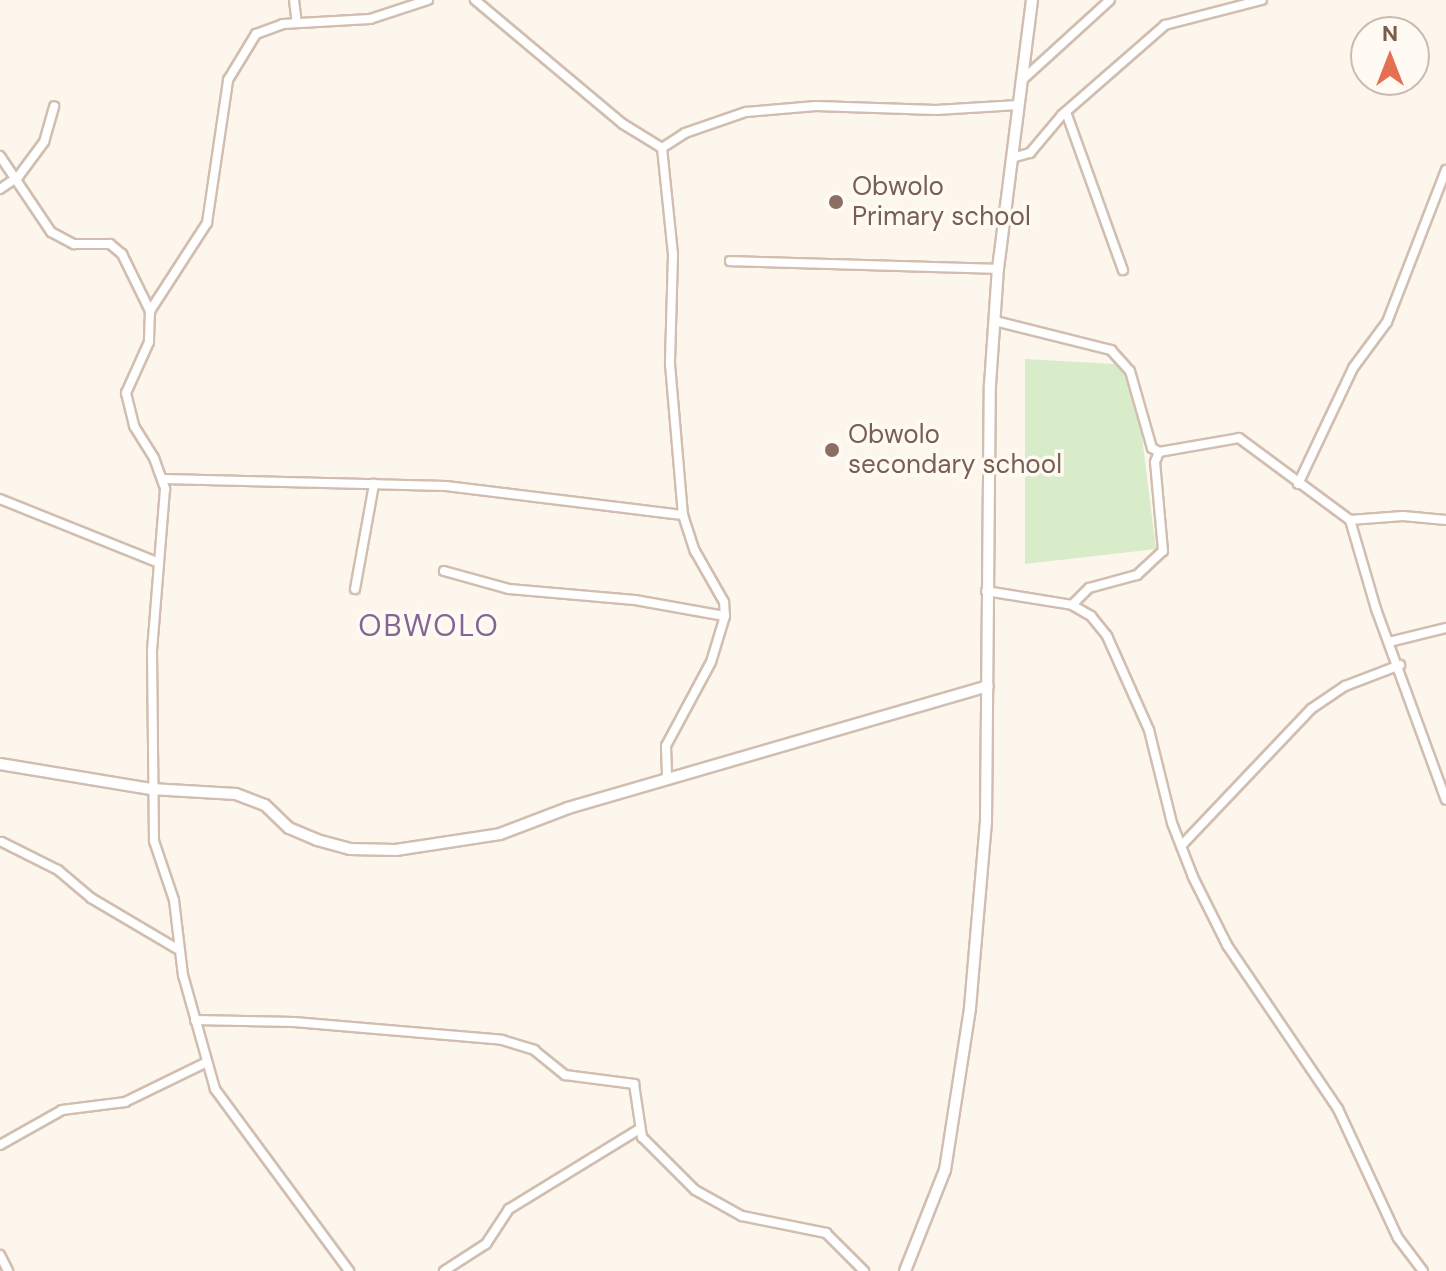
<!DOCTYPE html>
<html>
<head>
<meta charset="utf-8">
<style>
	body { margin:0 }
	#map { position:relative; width:1446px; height:1271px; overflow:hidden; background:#fdf6ec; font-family:"DM Sans",sans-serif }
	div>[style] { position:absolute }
	.green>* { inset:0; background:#d8ecc9 }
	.roads { filter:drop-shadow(2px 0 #d1beb0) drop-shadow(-2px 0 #d1beb0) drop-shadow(0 2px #d1beb0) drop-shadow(0 -2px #d1beb0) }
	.minor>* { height:8px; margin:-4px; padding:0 4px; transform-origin:4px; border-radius:4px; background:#fff }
	.tertiary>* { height:10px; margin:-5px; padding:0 5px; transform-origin:5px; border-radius:5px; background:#fff }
	.dots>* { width:22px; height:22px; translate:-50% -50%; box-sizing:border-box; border:4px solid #fffaf3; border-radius:50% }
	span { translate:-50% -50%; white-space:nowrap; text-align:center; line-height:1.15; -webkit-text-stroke:7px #fffaf3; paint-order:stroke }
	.education-label { font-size:26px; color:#785e54 }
	.left { translate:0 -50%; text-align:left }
	.quarter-label { font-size:30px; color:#846695; letter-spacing:2px }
	.north { position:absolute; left:1350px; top:16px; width:80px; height:80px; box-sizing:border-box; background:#fffaf3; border:2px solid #cabbb1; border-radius:50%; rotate:0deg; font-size:22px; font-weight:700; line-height:32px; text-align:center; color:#7a5c4d }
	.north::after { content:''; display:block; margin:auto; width:28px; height:36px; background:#e76f51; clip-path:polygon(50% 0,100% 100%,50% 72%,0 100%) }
</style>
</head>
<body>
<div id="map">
	<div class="green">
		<div style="clip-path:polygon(1025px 359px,1133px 365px,1156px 549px,1025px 564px)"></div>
	</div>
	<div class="roads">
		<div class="minor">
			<div style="left:294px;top:0;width:23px;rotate:83deg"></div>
			<div style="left:475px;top:0;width:193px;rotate:40deg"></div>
			<div style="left:623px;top:124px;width:46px;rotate:31.6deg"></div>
			<div style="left:662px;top:148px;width:107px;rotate:84.1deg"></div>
			<div style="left:673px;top:254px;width:110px;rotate:91.6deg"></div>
			<div style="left:670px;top:364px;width:152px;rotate:85.1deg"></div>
			<div style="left:683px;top:515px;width:38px;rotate:72deg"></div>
			<div style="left:695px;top:551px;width:59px;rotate:60.4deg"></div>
			<div style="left:724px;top:602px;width:14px;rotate:86deg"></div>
			<div style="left:725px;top:616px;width:48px;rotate:106.9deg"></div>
			<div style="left:711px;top:662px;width:95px;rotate:118.2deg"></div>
			<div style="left:666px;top:746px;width:32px;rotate:88deg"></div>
			<div style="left:1021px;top:81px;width:120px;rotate:-42.3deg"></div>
			<div style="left:1066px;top:112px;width:168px;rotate:70.2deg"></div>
			<div style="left:662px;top:148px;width:27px;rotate:-33deg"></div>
			<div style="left:685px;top:133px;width:65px;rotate:-19deg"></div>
			<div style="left:746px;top:112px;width:70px;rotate:-4.9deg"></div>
			<div style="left:816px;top:106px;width:120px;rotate:1.9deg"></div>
			<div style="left:936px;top:110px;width:82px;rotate:-3.5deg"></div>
			<div style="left:0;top:156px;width:92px;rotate:56.1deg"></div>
			<div style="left:51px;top:232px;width:26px;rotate:28deg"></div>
			<div style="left:74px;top:244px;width:36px"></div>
			<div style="left:110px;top:244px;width:16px;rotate:40deg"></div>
			<div style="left:122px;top:254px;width:64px;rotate:63.8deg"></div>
			<div style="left:150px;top:311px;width:31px;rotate:92deg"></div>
			<div style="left:149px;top:342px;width:56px;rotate:114.3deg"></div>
			<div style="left:126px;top:393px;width:34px;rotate:76deg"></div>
			<div style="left:134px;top:426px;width:38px;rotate:58deg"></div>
			<div style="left:154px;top:458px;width:33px;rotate:70deg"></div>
			<div style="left:165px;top:489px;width:163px;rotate:94.6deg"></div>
			<div style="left:152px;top:651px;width:190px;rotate:89.4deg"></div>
			<div style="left:154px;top:841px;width:62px;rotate:71.3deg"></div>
			<div style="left:174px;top:900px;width:76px;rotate:83.2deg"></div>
			<div style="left:183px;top:975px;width:118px;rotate:74.3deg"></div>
			<div style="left:215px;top:1089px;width:226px;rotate:53.6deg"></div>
			<div style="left:1012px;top:158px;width:19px;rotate:-16deg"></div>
			<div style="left:1030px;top:153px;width:50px;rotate:-49.9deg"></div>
			<div style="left:1062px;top:115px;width:137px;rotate:-41.1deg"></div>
			<div style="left:1165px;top:25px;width:100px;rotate:-14.5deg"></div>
			<div style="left:0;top:189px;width:22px;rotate:-34deg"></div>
			<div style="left:18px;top:177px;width:44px;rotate:-53.4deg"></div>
			<div style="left:44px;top:142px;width:37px;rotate:-74deg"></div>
			<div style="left:730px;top:261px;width:268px;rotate:1.7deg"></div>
			<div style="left:150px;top:311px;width:105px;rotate:-57.1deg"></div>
			<div style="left:207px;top:223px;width:145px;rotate:-81.6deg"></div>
			<div style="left:228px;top:80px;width:54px;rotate:-58.7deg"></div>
			<div style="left:256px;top:34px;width:29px;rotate:-20deg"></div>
			<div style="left:283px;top:24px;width:87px;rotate:-3.3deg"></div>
			<div style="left:370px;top:19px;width:61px;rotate:-18.1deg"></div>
			<div style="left:995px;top:321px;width:120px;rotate:14deg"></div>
			<div style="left:1111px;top:350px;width:28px;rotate:48deg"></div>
			<div style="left:1130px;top:371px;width:80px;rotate:74.1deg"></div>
			<div style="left:1152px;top:448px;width:8px;rotate:30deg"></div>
			<div style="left:1159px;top:452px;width:81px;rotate:-9.9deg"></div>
			<div style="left:1239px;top:438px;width:138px;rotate:36.5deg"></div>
			<div style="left:1350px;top:520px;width:53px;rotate:-4.3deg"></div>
			<div style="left:1403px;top:516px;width:43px;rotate:5.3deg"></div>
			<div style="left:164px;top:479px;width:282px;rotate:1.4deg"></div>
			<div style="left:446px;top:486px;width:239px;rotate:7deg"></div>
			<div style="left:1298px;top:484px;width:128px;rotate:-64.6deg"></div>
			<div style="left:1353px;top:368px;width:57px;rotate:-53.5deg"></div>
			<div style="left:1387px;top:322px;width:163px;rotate:-68.8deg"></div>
			<div style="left:0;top:499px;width:171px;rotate:21.9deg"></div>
			<div style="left:1350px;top:520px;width:93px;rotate:73.7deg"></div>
			<div style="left:1376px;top:609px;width:203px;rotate:69.9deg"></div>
			<div style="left:444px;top:571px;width:67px;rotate:15.5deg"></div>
			<div style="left:509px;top:589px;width:126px;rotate:5deg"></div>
			<div style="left:635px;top:600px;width:91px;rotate:10.1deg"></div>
			<div style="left:355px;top:589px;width:107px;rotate:-79.7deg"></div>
			<div style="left:986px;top:591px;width:87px;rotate:9.2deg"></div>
			<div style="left:1072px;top:605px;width:22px;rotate:30deg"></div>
			<div style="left:1091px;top:616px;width:26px;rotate:51deg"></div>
			<div style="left:1107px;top:636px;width:103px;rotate:65.9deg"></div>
			<div style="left:1149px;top:730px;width:96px;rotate:76.1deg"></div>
			<div style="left:1172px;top:823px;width:58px;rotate:68.7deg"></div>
			<div style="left:1193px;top:877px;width:76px;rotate:63.4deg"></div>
			<div style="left:1227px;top:945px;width:198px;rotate:55.9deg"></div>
			<div style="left:1338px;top:1109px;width:142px;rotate:65.1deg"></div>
			<div style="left:1398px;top:1238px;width:41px;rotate:52.9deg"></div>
			<div style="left:1072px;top:605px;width:24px;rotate:-45deg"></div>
			<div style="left:1089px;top:588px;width:50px;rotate:-15.2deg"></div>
			<div style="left:1137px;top:575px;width:35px;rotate:-43deg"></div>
			<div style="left:1163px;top:551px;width:89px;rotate:-95.1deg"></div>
			<div style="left:1155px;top:462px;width:11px;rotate:-68deg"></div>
			<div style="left:1389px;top:642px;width:59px;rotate:-13.8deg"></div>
			<div style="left:2px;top:842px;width:63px;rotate:26.6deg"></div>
			<div style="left:58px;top:870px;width:43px;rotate:40.3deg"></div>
			<div style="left:91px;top:898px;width:102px;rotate:30.6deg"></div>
			<div style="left:1181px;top:846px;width:189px;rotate:-46.5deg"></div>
			<div style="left:1311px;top:709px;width:41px;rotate:-34.1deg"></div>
			<div style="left:1345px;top:686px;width:59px;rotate:-20.9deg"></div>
			<div style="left:195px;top:1020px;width:99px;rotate:1.2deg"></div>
			<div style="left:294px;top:1022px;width:209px;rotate:4.9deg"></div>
			<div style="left:502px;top:1040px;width:34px;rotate:17deg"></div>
			<div style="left:534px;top:1050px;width:40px;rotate:39deg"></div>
			<div style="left:565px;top:1075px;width:70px;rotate:7.4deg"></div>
			<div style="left:634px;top:1084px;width:54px;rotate:81.4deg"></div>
			<div style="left:642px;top:1137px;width:75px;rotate:45deg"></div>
			<div style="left:695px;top:1190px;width:54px;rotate:29deg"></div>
			<div style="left:742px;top:1216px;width:86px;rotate:11.4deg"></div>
			<div style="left:826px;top:1233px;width:54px;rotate:45deg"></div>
			<div style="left:0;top:1145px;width:71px;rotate:-29.4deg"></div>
			<div style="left:62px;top:1110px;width:64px;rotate:-7.2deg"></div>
			<div style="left:125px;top:1102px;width:91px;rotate:-26deg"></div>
			<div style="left:0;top:1255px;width:18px;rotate:63deg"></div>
			<div style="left:444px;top:1271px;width:50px;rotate:-32.7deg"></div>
			<div style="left:486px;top:1244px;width:42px;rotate:-56.7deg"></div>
			<div style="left:509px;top:1209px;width:151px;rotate:-31.5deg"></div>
		</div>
		<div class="tertiary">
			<div style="left:0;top:764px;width:153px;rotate:9.4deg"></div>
			<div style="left:151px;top:789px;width:85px;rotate:3.4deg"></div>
			<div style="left:236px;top:794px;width:31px;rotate:21deg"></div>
			<div style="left:265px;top:805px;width:33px;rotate:44deg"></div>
			<div style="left:289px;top:828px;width:30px;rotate:23deg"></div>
			<div style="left:317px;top:840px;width:34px;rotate:15deg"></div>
			<div style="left:350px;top:849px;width:46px;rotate:1.2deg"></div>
			<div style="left:396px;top:850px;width:105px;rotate:-8.7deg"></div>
			<div style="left:500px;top:834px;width:73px;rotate:-20.9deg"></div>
			<div style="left:568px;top:808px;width:437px;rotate:-16.2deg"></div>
			<div style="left:905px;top:1271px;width:109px;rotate:-68.4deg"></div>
			<div style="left:945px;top:1170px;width:164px;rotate:-81.2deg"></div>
			<div style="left:970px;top:1008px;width:187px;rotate:-85.1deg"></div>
			<div style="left:986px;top:822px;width:437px;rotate:-89.5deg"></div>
			<div style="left:990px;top:385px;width:116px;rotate:-86.1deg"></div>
			<div style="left:998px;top:269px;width:271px;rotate:-82.8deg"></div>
		</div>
	</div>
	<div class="dots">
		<div style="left:836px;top:202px;background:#8d6e63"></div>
		<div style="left:832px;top:450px;background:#8d6e63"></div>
	</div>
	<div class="education-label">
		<span class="left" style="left:852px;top:202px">Obwolo<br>Primary school</span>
		<span class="left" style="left:848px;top:450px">Obwolo<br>secondary school</span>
	</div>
	<div class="quarter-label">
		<span style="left:429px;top:626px">OBWOLO</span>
	</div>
	<div class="north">N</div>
</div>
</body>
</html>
